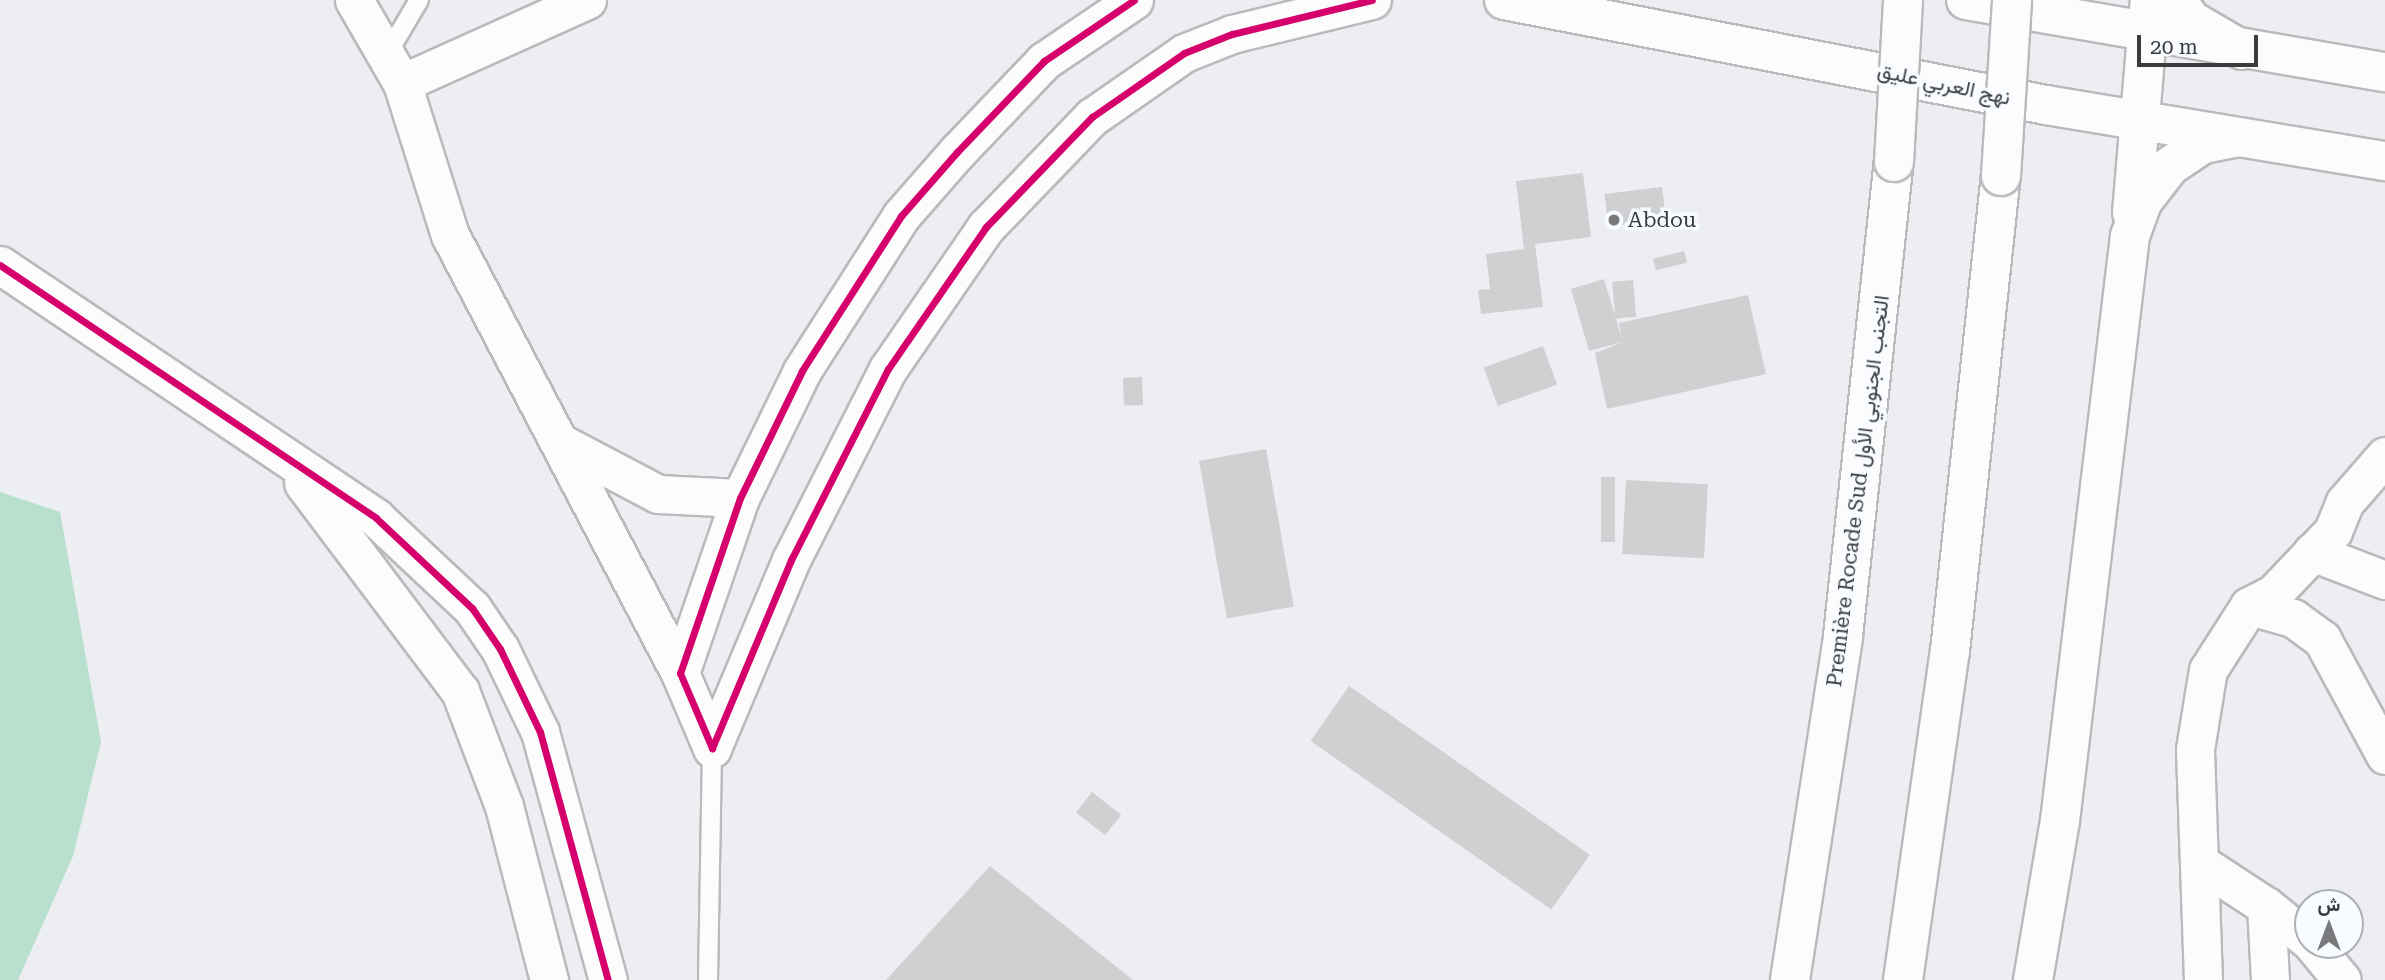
<!DOCTYPE html>
<html>
<head>
<meta charset="utf-8">
<style>
	body { margin:0 }
	#map { position:relative; width:2385px; height:980px; overflow:hidden; background:#eceef1; font-family:"Roboto Serif",Vazirmatn,serif }
	div>[style] { position:absolute }
	.green>* { inset:0; background:#b9dfcf }
	.building>* { inset:0; background:#cfd0d2; transform-origin:0 0 }
	.roads { filter:drop-shadow(2px 0 #b8babc) drop-shadow(-2px 0 #b8babc) drop-shadow(0 2px #b8babc) drop-shadow(0 -2px #b8babc) }
	.service>* { height:18px; margin:-9px; padding:0 9px; transform-origin:9px; border-radius:9px; background:#fcfcfd }
	.minor>* { height:37px; margin:-18.5px; padding:0 18.5px; transform-origin:18.5px; border-radius:18.5px; background:#fcfcfd }
	.primary>* { height:38px; margin:-19px; padding:0 19px; transform-origin:19px; border-radius:19px; background:#fcfcfd }
	.motorway>* { height:38px; margin:-19px; padding:0 19px; transform-origin:19px; border-radius:19px; background:#fcfcfd }
	.bridges { filter:drop-shadow(2px 0 #b8babc) drop-shadow(-2px 0 #b8babc) drop-shadow(0 2px #b8babc) drop-shadow(0 -2px #b8babc) }
	.motorway-bridge>* { height:38px; margin:-19px; padding:0 19px; transform-origin:19px; border-radius:19px; background:#fcfcfd }
	.cycleway>* { height:7px; margin:-3.5px; padding:0 3.5px; transform-origin:3.5px; border-radius:3.5px; background:#d6006c }
	.dots>* { width:19px; height:19px; translate:-50% -50%; box-sizing:border-box; border:4px solid #f8fbff; border-radius:50% }
	span { translate:-50% -50%; white-space:nowrap; text-align:center; line-height:1.15; -webkit-text-stroke:7px #f8fbff; paint-order:stroke }
	.street-label { font-size:21px; color:#3a3b3d }
	.poi-label { font-size:21px; color:#3a3b3d }
	.left { translate:0 -50%; text-align:left }
	.north { position:absolute; left:2294px; top:889px; width:70px; height:70px; box-sizing:border-box; background:#f8fbff; border:2px solid #acaeb1; border-radius:50%; rotate:0deg; font-size:19px; font-weight:700; line-height:28px; text-align:center; color:#3a3b3d }
	.north::after { content:''; display:block; margin:auto; width:24px; height:32px; background:#787a7c; clip-path:polygon(50% 0,100% 100%,50% 72%,0 100%) }
	.scale { position:absolute; left:2137px; top:35px; width:121px; height:32px; box-sizing:border-box; border:4px solid #3a3b3d; border-top:0; padding-left:9px; font-size:21px; line-height:24px; white-space:nowrap; color:#3a3b3d; -webkit-text-stroke:5px #f8fbff; paint-order:stroke }
</style>
</head>
<body>
<div id="map">
	<div class="green">
		<div style="clip-path:polygon(0 492px,60px 512px,101px 742px,73px 856px,18px 980px,0 980px)"></div>
	</div>
	<div class="building">
		<div style="clip-path:polygon(1583px 173px,1591px 237px,1535px 244px,1543px 307px,1481px 314px,1478px 290px,1490px 289px,1486px 254px,1524px 249px,1516px 181px)"></div>
		<div style="left:1662px;top:187px;width:33px;height:58px;rotate:83deg"></div>
		<div style="left:1684px;top:251px;width:12px;height:32px;rotate:76deg"></div>
		<div style="clip-path:polygon(1604px 279px,1622px 339px,1619px 323px,1748px 295px,1766px 374px,1607px 409px,1595px 353px,1623px 342px,1589px 351px,1571px 289px)"></div>
		<div style="left:1633px;top:280px;width:37px;height:21px;rotate:85deg"></div>
		<div style="left:1543px;top:346px;width:41px;height:63px;rotate:70deg"></div>
		<div style="left:1142px;top:377px;width:28px;height:19px;rotate:88deg"></div>
		<div style="left:1266px;top:449px;width:160px;height:68px;rotate:80deg"></div>
		<div style="left:1601px;top:477px;width:14px;height:65px"></div>
		<div style="left:1626px;top:480px;width:82px;height:74px;rotate:3deg"></div>
		<div style="left:1349px;top:686px;width:294px;height:67px;rotate:35deg"></div>
		<div style="left:1092px;top:792px;width:37px;height:26px;rotate:38deg"></div>
		<div style="clip-path:polygon(990px 866px,1133px 980px,886px 980px)"></div>
	</div>
	<div class="roads">
		<div class="service">
			<div style="left:386px;top:56px;width:65px;rotate:-59.5deg"></div>
			<div style="left:708px;top:980px;width:232px;rotate:-89deg"></div>
		</div>
		<div class="minor">
			<div style="left:354px;top:0;width:96px;rotate:60deg"></div>
			<div style="left:402px;top:83px;width:159px;rotate:72.5deg"></div>
			<div style="left:450px;top:235px;width:495px;rotate:62.3deg"></div>
			<div style="left:1134px;top:0;width:109px;rotate:145.9deg"></div>
			<div style="left:1044px;top:61px;width:126px;rotate:133.7deg"></div>
			<div style="left:957px;top:152px;width:85px;rotate:131.2deg"></div>
			<div style="left:901px;top:216px;width:184px;rotate:122.6deg"></div>
			<div style="left:802px;top:371px;width:141px;rotate:116deg"></div>
			<div style="left:740px;top:498px;width:185px;rotate:108.9deg"></div>
			<div style="left:680px;top:673px;width:82px;rotate:66.9deg"></div>
			<div style="left:712px;top:748px;width:204px;rotate:-67.2deg"></div>
			<div style="left:791px;top:560px;width:214px;rotate:-63.1deg"></div>
			<div style="left:888px;top:369px;width:173px;rotate:-55.4deg"></div>
			<div style="left:986px;top:227px;width:153px;rotate:-46.1deg"></div>
			<div style="left:1092px;top:117px;width:112px;rotate:-34.8deg"></div>
			<div style="left:1184px;top:53px;width:52px;rotate:-21.6deg"></div>
			<div style="left:1232px;top:34px;width:144px;rotate:-13.7deg"></div>
			<div style="left:402px;top:83px;width:203px;rotate:-24.2deg"></div>
			<div style="left:0;top:265px;width:453px;rotate:33.9deg"></div>
			<div style="left:376px;top:518px;width:132px;rotate:43.2deg"></div>
			<div style="left:472px;top:608px;width:50px;rotate:55.7deg"></div>
			<div style="left:500px;top:649px;width:92px;rotate:64.3deg"></div>
			<div style="left:540px;top:732px;width:257px;rotate:74.7deg"></div>
			<div style="left:563px;top:444px;width:107px;rotate:27.8deg"></div>
			<div style="left:658px;top:494px;width:82px;rotate:2.8deg"></div>
			<div style="left:303px;top:483px;width:261px;rotate:53deg"></div>
			<div style="left:460px;top:691px;width:123px;rotate:69.1deg"></div>
			<div style="left:504px;top:806px;width:180px;rotate:75.5deg"></div>
			<div style="left:2312px;top:552px;width:78px;rotate:21deg"></div>
			<div style="left:2249px;top:606px;width:46px;rotate:15.3deg"></div>
			<div style="left:2293px;top:618px;width:36px;rotate:36deg"></div>
			<div style="left:2322px;top:639px;width:132px;rotate:61.5deg"></div>
			<div style="left:2200px;top:863px;width:79px;rotate:33.1deg"></div>
			<div style="left:2266px;top:906px;width:74px;rotate:86.9deg"></div>
			<div style="left:2266px;top:906px;width:54px;rotate:39deg"></div>
			<div style="left:2313px;top:945px;width:45px;rotate:50.4deg"></div>
			<div style="left:2203px;top:980px;width:231px;rotate:-92deg"></div>
			<div style="left:2195px;top:749px;width:80px;rotate:-80.7deg"></div>
			<div style="left:2208px;top:670px;width:76px;rotate:-57.4deg"></div>
			<div style="left:2249px;top:606px;width:27px;rotate:-27deg"></div>
			<div style="left:2273px;top:594px;width:87px;rotate:-46.4deg"></div>
			<div style="left:2333px;top:531px;width:31px;rotate:-68deg"></div>
			<div style="left:2345px;top:502px;width:61px;rotate:-49deg"></div>
		</div>
		<div class="primary">
			<div style="left:1504px;top:0;width:552px;rotate:10.96deg"></div>
			<div style="left:2046px;top:105px;width:344px;rotate:9.4deg"></div>
			<div style="left:1966px;top:0;width:425px;rotate:9.8deg"></div>
		</div>
		<div class="motorway">
			<div style="left:2177px;top:0;width:24px;rotate:55deg"></div>
			<div style="left:2191px;top:20px;width:59px;rotate:30.5deg"></div>
			<div style="left:2132px;top:213px;width:214px;rotate:-85.2deg"></div>
			<div style="left:1790px;top:980px;width:348px;rotate:-81.2deg"></div>
			<div style="left:1843px;top:636px;width:477px;rotate:-83.9deg"></div>
			<div style="left:1903px;top:980px;width:332px;rotate:-81.9deg"></div>
			<div style="left:1950px;top:651px;width:478px;rotate:-83.9deg"></div>
			<div style="left:2033px;top:980px;width:161px;rotate:-80.4deg"></div>
			<div style="left:2060px;top:821px;width:589px;rotate:-83.18deg"></div>
			<div style="left:2130px;top:236px;width:37px;rotate:-70deg"></div>
			<div style="left:2143px;top:201px;width:44px;rotate:-52.4deg"></div>
			<div style="left:2170px;top:166px;width:40px;rotate:-34deg"></div>
			<div style="left:2203px;top:144px;width:36px;rotate:-11deg"></div>
		</div>
	</div>
	<div class="bridges">
		<div class="motorway-bridge">
			<div style="left:1894px;top:162px;width:162px;rotate:-86.8deg"></div>
			<div style="left:2001px;top:176px;width:176px;rotate:-86.4deg"></div>
		</div>
	</div>
	<div class="cycleway">
		<div style="left:1134px;top:0;width:109px;rotate:145.9deg"></div>
		<div style="left:1044px;top:61px;width:126px;rotate:133.7deg"></div>
		<div style="left:957px;top:152px;width:85px;rotate:131.2deg"></div>
		<div style="left:901px;top:216px;width:184px;rotate:122.6deg"></div>
		<div style="left:802px;top:371px;width:141px;rotate:116deg"></div>
		<div style="left:740px;top:498px;width:185px;rotate:108.9deg"></div>
		<div style="left:680px;top:673px;width:82px;rotate:66.9deg"></div>
		<div style="left:712px;top:748px;width:204px;rotate:-67.2deg"></div>
		<div style="left:791px;top:560px;width:214px;rotate:-63.1deg"></div>
		<div style="left:888px;top:369px;width:173px;rotate:-55.4deg"></div>
		<div style="left:986px;top:227px;width:153px;rotate:-46.1deg"></div>
		<div style="left:1092px;top:117px;width:112px;rotate:-34.8deg"></div>
		<div style="left:1184px;top:53px;width:52px;rotate:-21.6deg"></div>
		<div style="left:1232px;top:34px;width:144px;rotate:-13.7deg"></div>
		<div style="left:0;top:265px;width:453px;rotate:33.9deg"></div>
		<div style="left:376px;top:518px;width:132px;rotate:43.2deg"></div>
		<div style="left:472px;top:608px;width:50px;rotate:55.7deg"></div>
		<div style="left:500px;top:649px;width:92px;rotate:64.3deg"></div>
		<div style="left:540px;top:732px;width:257px;rotate:74.7deg"></div>
	</div>
	<div class="dots">
		<div style="left:1614px;top:220px;background:#787a7c"></div>
	</div>
	<div class="street-label">
		<span style="left:1944px;top:84px;rotate:12deg">نهج العربي عليق</span>
		<span style="left:1858px;top:491px;rotate:-83deg">Première Rocade Sud التجنب الجنوبي الأول</span>
	</div>
	<div class="poi-label">
		<span class="left" style="left:1628px;top:220px">Abdou</span>
	</div>
	<div class="north">ش</div>
	<div class="scale">20 m</div>
</div>
</body>
</html>
